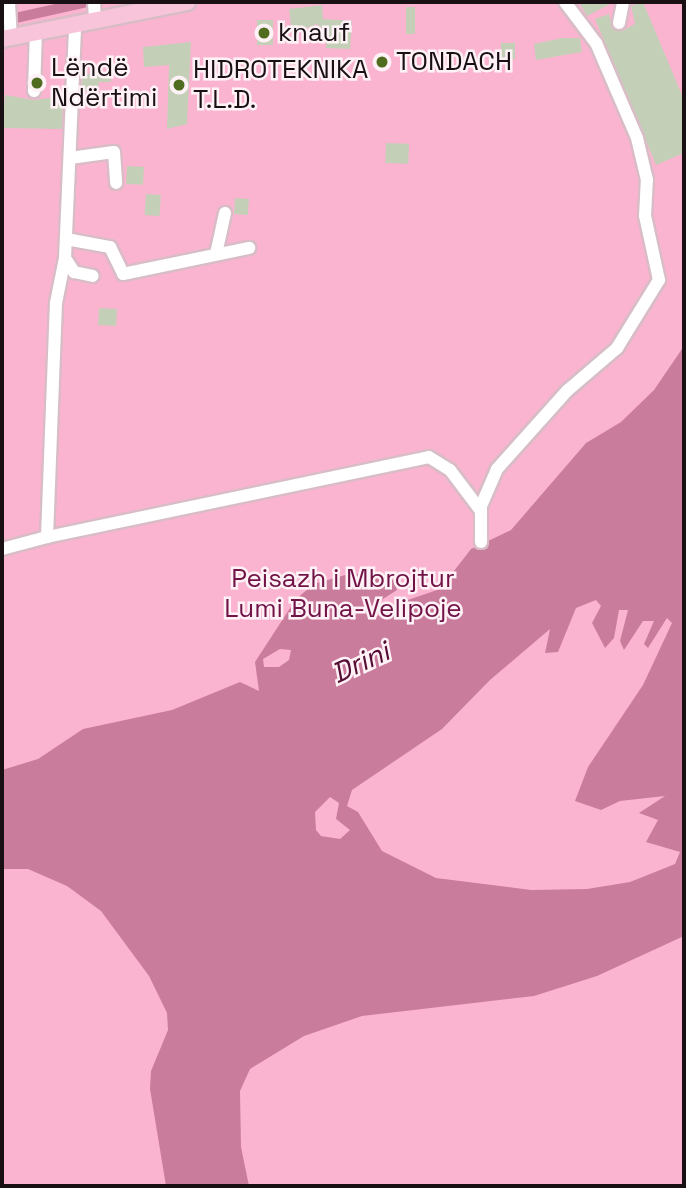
<!DOCTYPE html>
<html>
<head>
<meta charset="utf-8">
<style>
	body { margin:0 }
	#map { position:relative; width:686px; height:1188px; overflow:hidden; background:#fef2f6; font-family:"Space Grotesk",sans-serif }
	div>[style] { position:absolute }
	.green>* { inset:0; background:#fbb4d0; transform-origin:0 0 }
	.water>* { inset:0; background:#ca7c9d }
	.canal>* { height:10px; margin:-5px; padding:0 5px; transform-origin:5px; border-radius:5px; background:#ca7c9d }
	.building>* { inset:0; background:#c4cfb7; transform-origin:0 0 }
	.roads { filter:drop-shadow(2px 0 #d8bcc6) drop-shadow(-2px 0 #d8bcc6) drop-shadow(0 2px #d8bcc6) drop-shadow(0 -2px #d8bcc6) }
	.minor>* { height:12px; margin:-6px; padding:0 6px; transform-origin:6px; border-radius:6px; background:#fff }
	.major>* { height:16px; margin:-8px; padding:0 8px; transform-origin:8px; border-radius:8px; background:#f7c4d9 }
	.dots>* { width:19px; height:19px; translate:-50% -50%; box-sizing:border-box; border:4px solid #fef2f6; border-radius:50% }
	span { translate:-50% -50%; white-space:nowrap; text-align:center; line-height:1.15; -webkit-text-stroke:5px #fef2f6; paint-order:stroke }
	.poi-label { font-size:26px; color:#191014 }
	.left { translate:0 -50%; text-align:left }
	.park-label { font-size:26px; color:#711346 }
	.water-label { font-size:28px; color:#540d33; font-style:italic }
	.frame { position:absolute; inset:0; border:4px solid #191014; pointer-events:none }
</style>
</head>
<body>
<div id="map">
	<div class="green">
		<div style="left:2px;top:2px;width:682px;height:1184px"></div>
	</div>
	<div class="water">
		<div style="clip-path:polygon(evenodd,684px 346px,684px 936px,597px 976px,534px 996px,362px 1016px,304px 1036px,250px 1069px,240px 1091px,241px 1147px,249px 1186px,166px 1186px,150px 1089px,151px 1071px,168px 1030px,167px 1013px,149px 976px,101px 911px,67px 886px,28px 869px,2px 869px,2px 770px,38px 759px,83px 729px,172px 710px,240px 682px,259px 691px,255px 662px,296px 599px,314px 584px,352px 573px,394px 580px,397px 590px,372px 606px,369px 616px,373px 619px,396px 604px,440px 589px,471px 549px,511px 530px,586px 443px,621px 422px,654px 390px,684px 346px,596px 600px,601px 606px,592px 623px,605px 648px,614px 638px,619px 610px,628px 610px,620px 641px,624px 650px,643px 621px,654px 621px,644px 644px,648px 648px,667px 618px,672px 623px,643px 685px,588px 767px,575px 801px,601px 810px,620px 801px,665px 796px,639px 813px,658px 820px,646px 842px,680px 852px,675px 864px,630px 882px,587px 889px,531px 890px,436px 878px,382px 851px,358px 812px,347px 806px,352px 790px,442px 729px,490px 680px,550px 629px,545px 653px,558px 652px,576px 608px,596px 600px,684px 346px,280px 649px,291px 650px,289px 660px,279px 667px,264px 667px,263px 659px,280px 649px,684px 346px,330px 797px,339px 803px,336px 819px,350px 830px,340px 839px,321px 836px,316px 830px,315px 812px,330px 797px)"></div>
	</div>
	<div class="canal">
		<div style="left:2px;top:21px;width:87px;rotate:-12.6deg"></div>
	</div>
	<div class="building">
		<div style="clip-path:polygon(579px 2px,614px 2px,587px 16px)"></div>
		<div style="clip-path:polygon(643px 2px,684px 100px,684px 153px,656px 165px,595px 19px,609px 14px,613px 29px,622px 31px,635px 24px,631px 6px)"></div>
		<div style="clip-path:polygon(322px 5px,323px 19px,352px 21px,350px 49px,326px 48px,327px 27px,319px 28px,318px 24px,292px 33px,289px 9px)"></div>
		<div style="left:406px;top:7px;width:9px;height:27px"></div>
		<div style="left:257px;top:20px;width:16px;height:25px"></div>
		<div style="clip-path:polygon(562px 38px,580px 38px,582px 52px,536px 60px,534px 44px)"></div>
		<div style="clip-path:polygon(191px 42px,187px 124px,167px 129px,169px 65px,144px 67px,143px 47px)"></div>
		<div style="left:501px;top:43px;width:14px;height:16px"></div>
		<div style="clip-path:polygon(82px 74px,111px 74px,111px 82px,99px 82px,98px 91px,81px 91px)"></div>
		<div style="clip-path:polygon(5px 95px,34px 100px,63px 96px,62px 129px,2px 128px)"></div>
		<div style="left:386px;top:143px;width:23px;height:20px;rotate:2deg"></div>
		<div style="left:127px;top:166px;width:17px;height:18px;rotate:3deg"></div>
		<div style="left:146px;top:194px;width:15px;height:21px;rotate:4deg"></div>
		<div style="left:235px;top:198px;width:14px;height:16px;rotate:4deg"></div>
		<div style="left:99px;top:308px;width:18px;height:17px;rotate:3deg"></div>
	</div>
	<div class="roads">
		<div class="minor">
			<div style="left:9px;top:2px;width:35px;rotate:87deg"></div>
			<div style="left:94px;top:2px;width:18px;rotate:87deg"></div>
			<div style="left:619px;top:23px;width:21px;rotate:-79deg"></div>
			<div style="left:34px;top:91px;width:59px;rotate:-88.1deg"></div>
			<div style="left:70px;top:158px;width:44px;rotate:-7.8deg"></div>
			<div style="left:114px;top:152px;width:31px;rotate:86deg"></div>
			<div style="left:66px;top:239px;width:45px;rotate:10.3deg"></div>
			<div style="left:110px;top:247px;width:30px;rotate:64deg"></div>
			<div style="left:123px;top:274px;width:129px;rotate:-11.7deg"></div>
			<div style="left:216px;top:254px;width:42px;rotate:-77.6deg"></div>
			<div style="left:65px;top:258px;width:17px;rotate:57deg"></div>
			<div style="left:74px;top:272px;width:19px;rotate:12deg"></div>
			<div style="left:47px;top:537px;width:390px;rotate:-11.8deg"></div>
			<div style="left:429px;top:457px;width:25px;rotate:32deg"></div>
			<div style="left:450px;top:470px;width:51px;rotate:52.9deg"></div>
			<div style="left:481px;top:542px;width:36px;rotate:-90deg"></div>
			<div style="left:481px;top:506px;width:40px;rotate:-66.6deg"></div>
			<div style="left:497px;top:469px;width:106px;rotate:-48.1deg"></div>
			<div style="left:568px;top:390px;width:65px;rotate:-40.6deg"></div>
			<div style="left:617px;top:348px;width:80px;rotate:-58.3deg"></div>
			<div style="left:659px;top:280px;width:66px;rotate:-102.3deg"></div>
			<div style="left:645px;top:216px;width:36px;rotate:-87deg"></div>
			<div style="left:647px;top:180px;width:43px;rotate:-103.4deg"></div>
			<div style="left:637px;top:138px;width:103px;rotate:-113.3deg"></div>
			<div style="left:596px;top:43px;width:51px;rotate:-127.1deg"></div>
			<div style="left:2px;top:549px;width:47px;rotate:-14.9deg"></div>
			<div style="left:47px;top:537px;width:234px;rotate:-87.8deg"></div>
			<div style="left:56px;top:303px;width:46px;rotate:-78.7deg"></div>
			<div style="left:65px;top:258px;width:233px;rotate:-87.5deg"></div>
		</div>
		<div class="major">
			<div style="left:2px;top:39px;width:189px;rotate:-11.3deg"></div>
		</div>
	</div>
	<div class="dots">
		<div style="left:264px;top:33px;background:#4f6c1f"></div>
		<div style="left:382px;top:62px;background:#4f6c1f"></div>
		<div style="left:37px;top:83px;background:#4f6c1f"></div>
		<div style="left:179px;top:85px;background:#4f6c1f"></div>
	</div>
	<div class="poi-label">
		<span class="left" style="left:278px;top:33px">knauf</span>
		<span class="left" style="left:396px;top:62px">TONDACH</span>
		<span class="left" style="left:51px;top:83px">Lëndë<br>Ndërtimi</span>
		<span class="left" style="left:193px;top:85px">HIDROTEKNIKA<br>T.L.D.</span>
	</div>
	<div class="park-label">
		<span style="left:343px;top:594px">Peisazh i Mbrojtur<br>Lumi Buna-Velipoje</span>
	</div>
	<div class="water-label">
		<span style="left:360px;top:662px;rotate:-25deg">Drini</span>
	</div>
	<div class="frame"></div>
</div>
</body>
</html>
